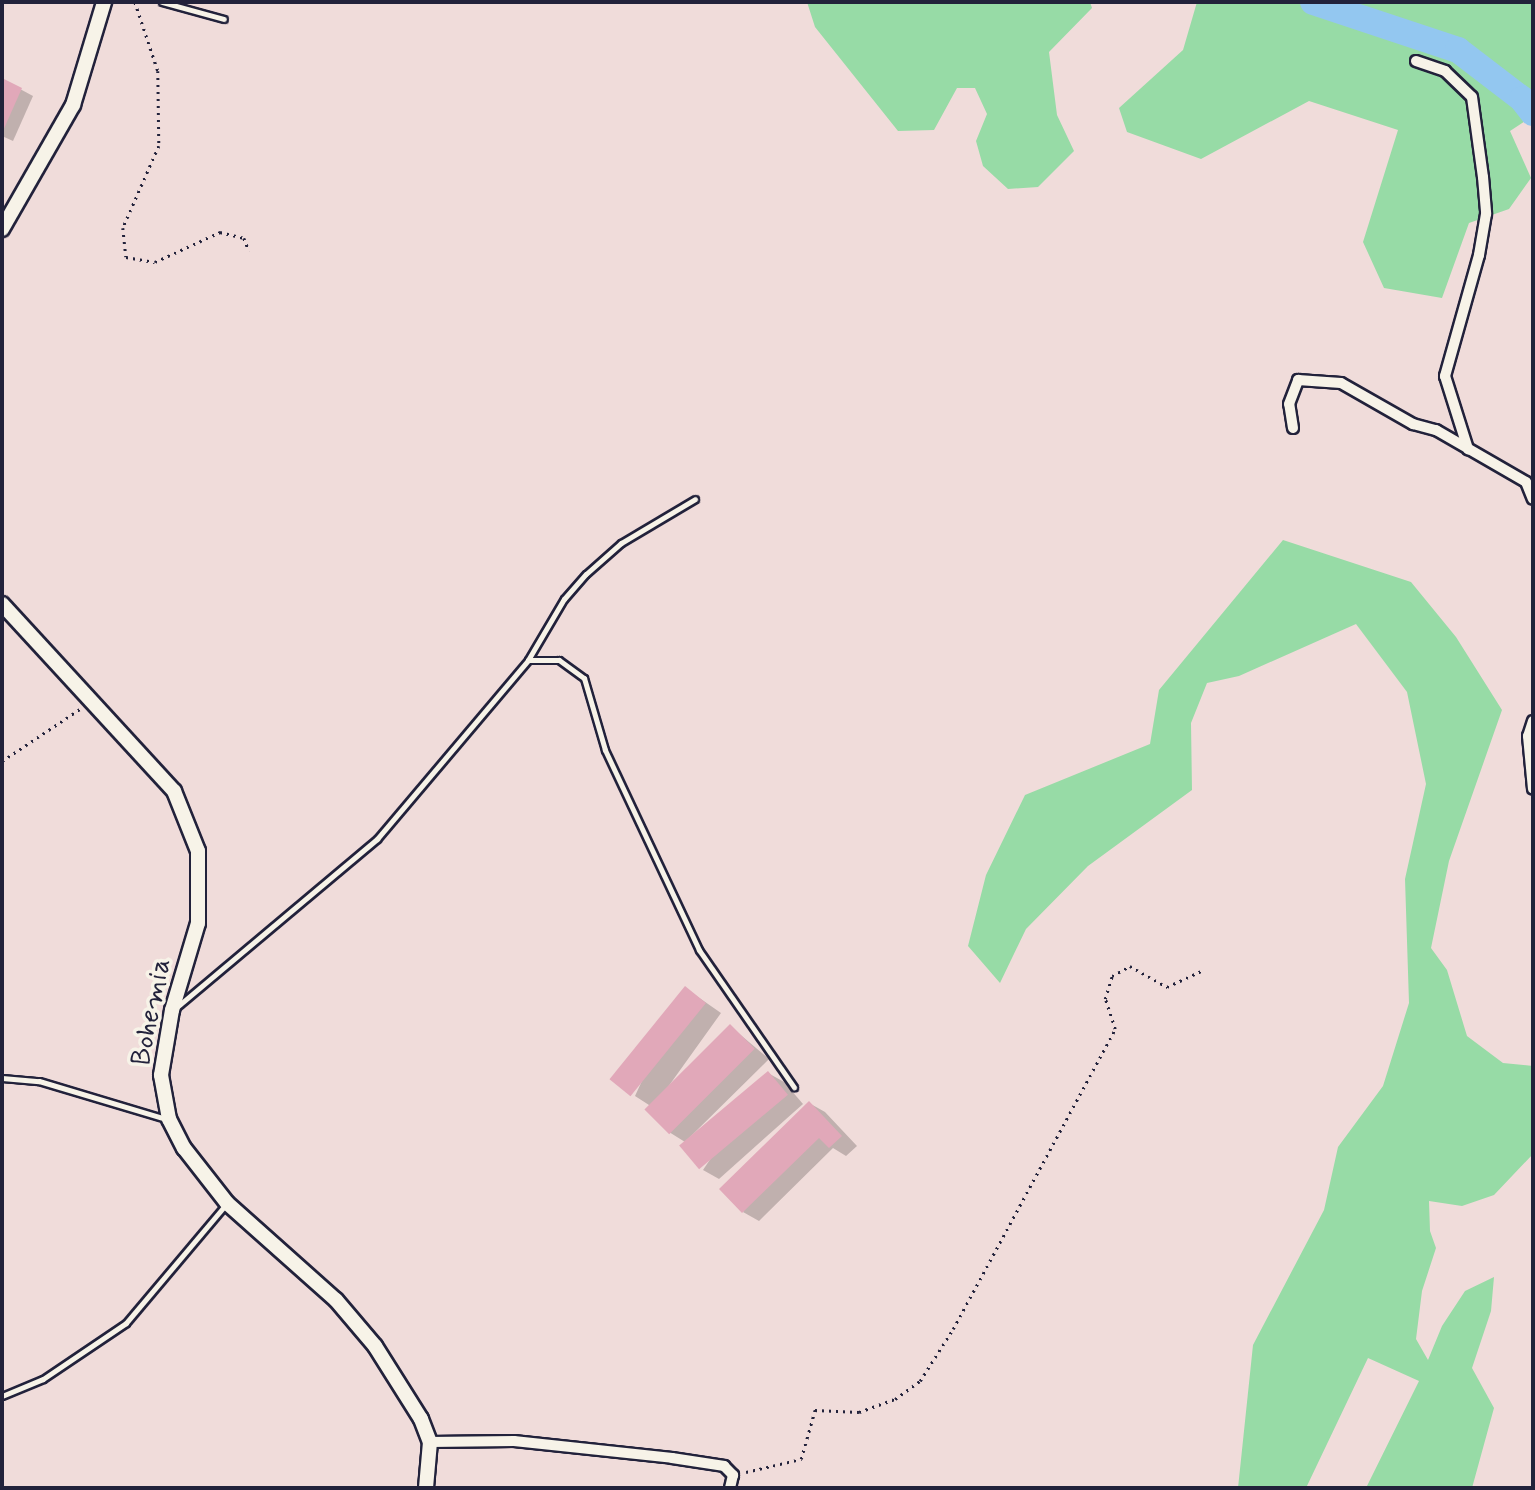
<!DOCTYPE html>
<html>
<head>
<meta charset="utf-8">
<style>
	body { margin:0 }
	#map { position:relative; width:1535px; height:1490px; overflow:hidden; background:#f0dcda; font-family:Mynerve,sans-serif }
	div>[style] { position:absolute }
	.green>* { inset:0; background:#97dba6 }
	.shadow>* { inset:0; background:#0003 }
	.river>* { height:26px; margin:-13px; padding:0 13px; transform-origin:13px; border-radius:13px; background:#93c7f0 }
	.building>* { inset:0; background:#e1a8b9; transform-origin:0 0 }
	.path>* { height:2.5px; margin-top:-1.25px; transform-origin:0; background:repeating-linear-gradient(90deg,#22223b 0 2px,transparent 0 7px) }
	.roads { filter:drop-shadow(2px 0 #22223b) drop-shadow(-2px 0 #22223b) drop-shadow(0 2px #22223b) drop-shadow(0 -2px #22223b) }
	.service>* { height:5px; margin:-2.5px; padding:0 2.5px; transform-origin:2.5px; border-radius:2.5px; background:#f7f3e8 }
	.minor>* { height:10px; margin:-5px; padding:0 5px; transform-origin:5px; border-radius:5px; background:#f7f3e8 }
	.tertiary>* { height:14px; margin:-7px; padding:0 7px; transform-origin:7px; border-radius:7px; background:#f7f3e8 }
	span { translate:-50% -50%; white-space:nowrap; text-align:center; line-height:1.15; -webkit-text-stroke:7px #f7f3e8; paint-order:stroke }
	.street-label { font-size:28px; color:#22223b }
	.frame { position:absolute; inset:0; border:4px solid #22223b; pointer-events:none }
</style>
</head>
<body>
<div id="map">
	<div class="green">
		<div style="clip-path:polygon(807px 2px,1090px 2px,1092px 8px,1049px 52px,1057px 115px,1074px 151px,1038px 187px,1008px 189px,983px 166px,976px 141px,987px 114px,975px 88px,957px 88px,934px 130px,898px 131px,815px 27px)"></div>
		<div style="clip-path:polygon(1197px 2px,1533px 2px,1533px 116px,1510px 131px,1531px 178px,1509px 209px,1469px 223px,1442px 298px,1384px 288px,1363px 242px,1398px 130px,1309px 101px,1201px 159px,1127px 132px,1119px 108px,1183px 50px)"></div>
		<div style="clip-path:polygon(1283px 540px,1411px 582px,1456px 637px,1502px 710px,1449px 861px,1431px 948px,1447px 970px,1467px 1036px,1503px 1063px,1533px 1066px,1533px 1154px,1494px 1195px,1462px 1206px,1429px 1201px,1430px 1231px,1436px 1248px,1422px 1291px,1416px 1339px,1428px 1360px,1442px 1326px,1465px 1291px,1494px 1277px,1491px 1311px,1472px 1368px,1494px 1408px,1472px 1488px,1366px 1488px,1419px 1381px,1368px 1358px,1306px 1488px,1238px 1488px,1253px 1345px,1324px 1210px,1338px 1147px,1383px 1086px,1409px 1003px,1405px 879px,1426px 784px,1407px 692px,1356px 624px,1239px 676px,1207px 683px,1191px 723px,1192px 790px,1088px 866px,1026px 929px,1000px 983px,968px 946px,986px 875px,1025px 795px,1150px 744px,1159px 690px)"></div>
	</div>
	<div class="shadow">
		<div style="clip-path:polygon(5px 81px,33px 96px,13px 141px,2px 136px)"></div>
		<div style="clip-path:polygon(685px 988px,721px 1013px,668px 1087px,730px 1026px,769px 1059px,685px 1142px,669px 1132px,649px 1105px,635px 1096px)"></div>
		<div style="clip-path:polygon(768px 1073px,784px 1082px,803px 1104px,719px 1179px,703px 1170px)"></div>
		<div style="clip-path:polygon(809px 1103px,825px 1112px,857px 1146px,846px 1156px,833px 1148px,759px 1221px,743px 1212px)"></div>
	</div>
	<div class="river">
		<div style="left:1313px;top:2px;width:153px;rotate:18.3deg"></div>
		<div style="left:1458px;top:50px;width:81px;rotate:37.4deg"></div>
		<div style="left:1522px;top:99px;width:18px;rotate:52deg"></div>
	</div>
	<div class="building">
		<div style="clip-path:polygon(2px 78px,22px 88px,2px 133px)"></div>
		<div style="left:685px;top:986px;width:27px;height:120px;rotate:39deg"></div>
		<div style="left:730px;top:1024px;width:35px;height:121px;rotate:45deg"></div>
		<div style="left:768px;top:1071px;width:31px;height:116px;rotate:50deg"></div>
		<div style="clip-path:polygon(809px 1101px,842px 1136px,829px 1148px,819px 1138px,742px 1213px,719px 1189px)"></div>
	</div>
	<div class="path">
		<div style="left:135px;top:2px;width:73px;rotate:71.6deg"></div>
		<div style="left:158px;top:71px;width:75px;rotate:89.2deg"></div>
		<div style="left:159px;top:146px;width:90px;rotate:113.7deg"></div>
		<div style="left:123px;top:228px;width:29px;rotate:84deg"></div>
		<div style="left:126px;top:257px;width:29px;rotate:10deg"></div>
		<div style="left:155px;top:262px;width:72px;rotate:-24.8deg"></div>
		<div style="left:220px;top:232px;width:25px;rotate:14deg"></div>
		<div style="left:244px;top:238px;width:14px;rotate:69deg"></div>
		<div style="left:2px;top:761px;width:94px;rotate:-33.7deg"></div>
		<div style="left:746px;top:1472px;width:57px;rotate:-13.3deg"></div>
		<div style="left:801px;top:1459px;width:51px;rotate:-74.1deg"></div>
		<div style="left:815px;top:1410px;width:44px;rotate:2.6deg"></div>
		<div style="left:859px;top:1412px;width:38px;rotate:-20deg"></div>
		<div style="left:895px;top:1399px;width:31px;rotate:-36deg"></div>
		<div style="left:920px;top:1381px;width:62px;rotate:-57.6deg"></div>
		<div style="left:953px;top:1329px;width:341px;rotate:-61.6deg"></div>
		<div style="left:1115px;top:1029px;width:32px;rotate:-108deg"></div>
		<div style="left:1105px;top:999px;width:24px;rotate:-73deg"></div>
		<div style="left:1112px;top:976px;width:21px;rotate:-29deg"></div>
		<div style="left:1130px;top:966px;width:43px;rotate:29.6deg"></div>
		<div style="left:1167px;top:987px;width:38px;rotate:-25deg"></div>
	</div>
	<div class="roads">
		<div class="service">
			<div style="left:162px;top:2px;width:64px;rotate:15.3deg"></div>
			<div style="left:528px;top:660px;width:31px"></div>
			<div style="left:559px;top:660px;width:31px;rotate:36deg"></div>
			<div style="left:584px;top:678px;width:75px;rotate:73.7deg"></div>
			<div style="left:605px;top:750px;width:221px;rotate:64.8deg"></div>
			<div style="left:699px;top:950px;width:167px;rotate:55.3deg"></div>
			<div style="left:178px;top:1006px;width:260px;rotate:-40deg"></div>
			<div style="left:377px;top:839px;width:234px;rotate:-49.8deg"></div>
			<div style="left:528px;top:660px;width:71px;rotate:-59.5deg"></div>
			<div style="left:564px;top:599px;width:33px;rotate:-49deg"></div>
			<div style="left:586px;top:574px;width:47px;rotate:-41.5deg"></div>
			<div style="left:621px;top:543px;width:86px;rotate:-30.7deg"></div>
			<div style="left:2px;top:1078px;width:37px;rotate:5deg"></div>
			<div style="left:39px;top:1081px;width:133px;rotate:16.7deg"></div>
			<div style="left:2px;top:1396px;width:44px;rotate:-22.5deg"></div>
			<div style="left:43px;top:1379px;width:100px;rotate:-34deg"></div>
			<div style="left:126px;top:1323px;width:157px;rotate:-49.9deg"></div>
		</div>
		<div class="minor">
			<div style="left:1416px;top:61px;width:31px;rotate:19deg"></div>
			<div style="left:1445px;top:71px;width:37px;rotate:44deg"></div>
			<div style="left:1472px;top:97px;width:81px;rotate:82.2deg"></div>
			<div style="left:1483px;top:177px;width:37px;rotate:85deg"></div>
			<div style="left:1486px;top:214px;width:42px;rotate:99.7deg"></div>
			<div style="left:1479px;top:255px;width:126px;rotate:105.7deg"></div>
			<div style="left:1445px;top:376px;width:77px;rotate:72.5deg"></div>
			<div style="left:1293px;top:428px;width:24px;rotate:-99deg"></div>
			<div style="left:1289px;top:404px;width:26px;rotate:-69deg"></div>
			<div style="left:1298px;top:380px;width:43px;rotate:4deg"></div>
			<div style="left:1341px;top:383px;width:83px;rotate:29.7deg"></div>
			<div style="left:1413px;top:424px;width:24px;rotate:15deg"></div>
			<div style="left:1436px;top:430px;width:104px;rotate:30deg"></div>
			<div style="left:1526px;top:482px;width:18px;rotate:68deg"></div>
			<div style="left:1533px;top:721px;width:16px;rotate:108deg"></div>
			<div style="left:1528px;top:736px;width:53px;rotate:84.6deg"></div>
			<div style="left:430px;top:1442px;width:84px;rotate:-0.7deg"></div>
			<div style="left:514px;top:1441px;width:159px;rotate:6.1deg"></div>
			<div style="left:672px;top:1458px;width:53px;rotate:8.7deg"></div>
			<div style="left:724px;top:1466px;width:13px;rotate:45deg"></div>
			<div style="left:733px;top:1475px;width:13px;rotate:103deg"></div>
		</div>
		<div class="tertiary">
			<div style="left:2px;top:229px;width:143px;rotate:-60.2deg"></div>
			<div style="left:73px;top:105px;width:108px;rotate:-73.2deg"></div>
			<div style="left:2px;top:604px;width:254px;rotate:47.4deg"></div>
			<div style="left:174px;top:791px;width:65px;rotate:68.2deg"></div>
			<div style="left:198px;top:851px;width:72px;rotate:90deg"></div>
			<div style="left:198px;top:923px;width:91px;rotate:106.6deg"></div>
			<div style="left:172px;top:1010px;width:66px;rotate:99.6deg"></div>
			<div style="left:161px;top:1075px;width:45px;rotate:79.7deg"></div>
			<div style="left:169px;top:1119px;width:33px;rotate:63deg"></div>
			<div style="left:184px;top:1148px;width:70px;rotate:52deg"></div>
			<div style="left:227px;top:1203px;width:146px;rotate:41.7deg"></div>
			<div style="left:336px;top:1300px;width:60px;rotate:49.7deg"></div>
			<div style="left:375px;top:1346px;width:86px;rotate:57.8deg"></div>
			<div style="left:421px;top:1419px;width:25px;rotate:69deg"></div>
			<div style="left:430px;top:1442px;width:46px;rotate:95deg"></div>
		</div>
	</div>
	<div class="street-label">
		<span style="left:152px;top:1012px;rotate:-79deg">Bohemia</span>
	</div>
	<div class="frame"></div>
</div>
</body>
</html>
